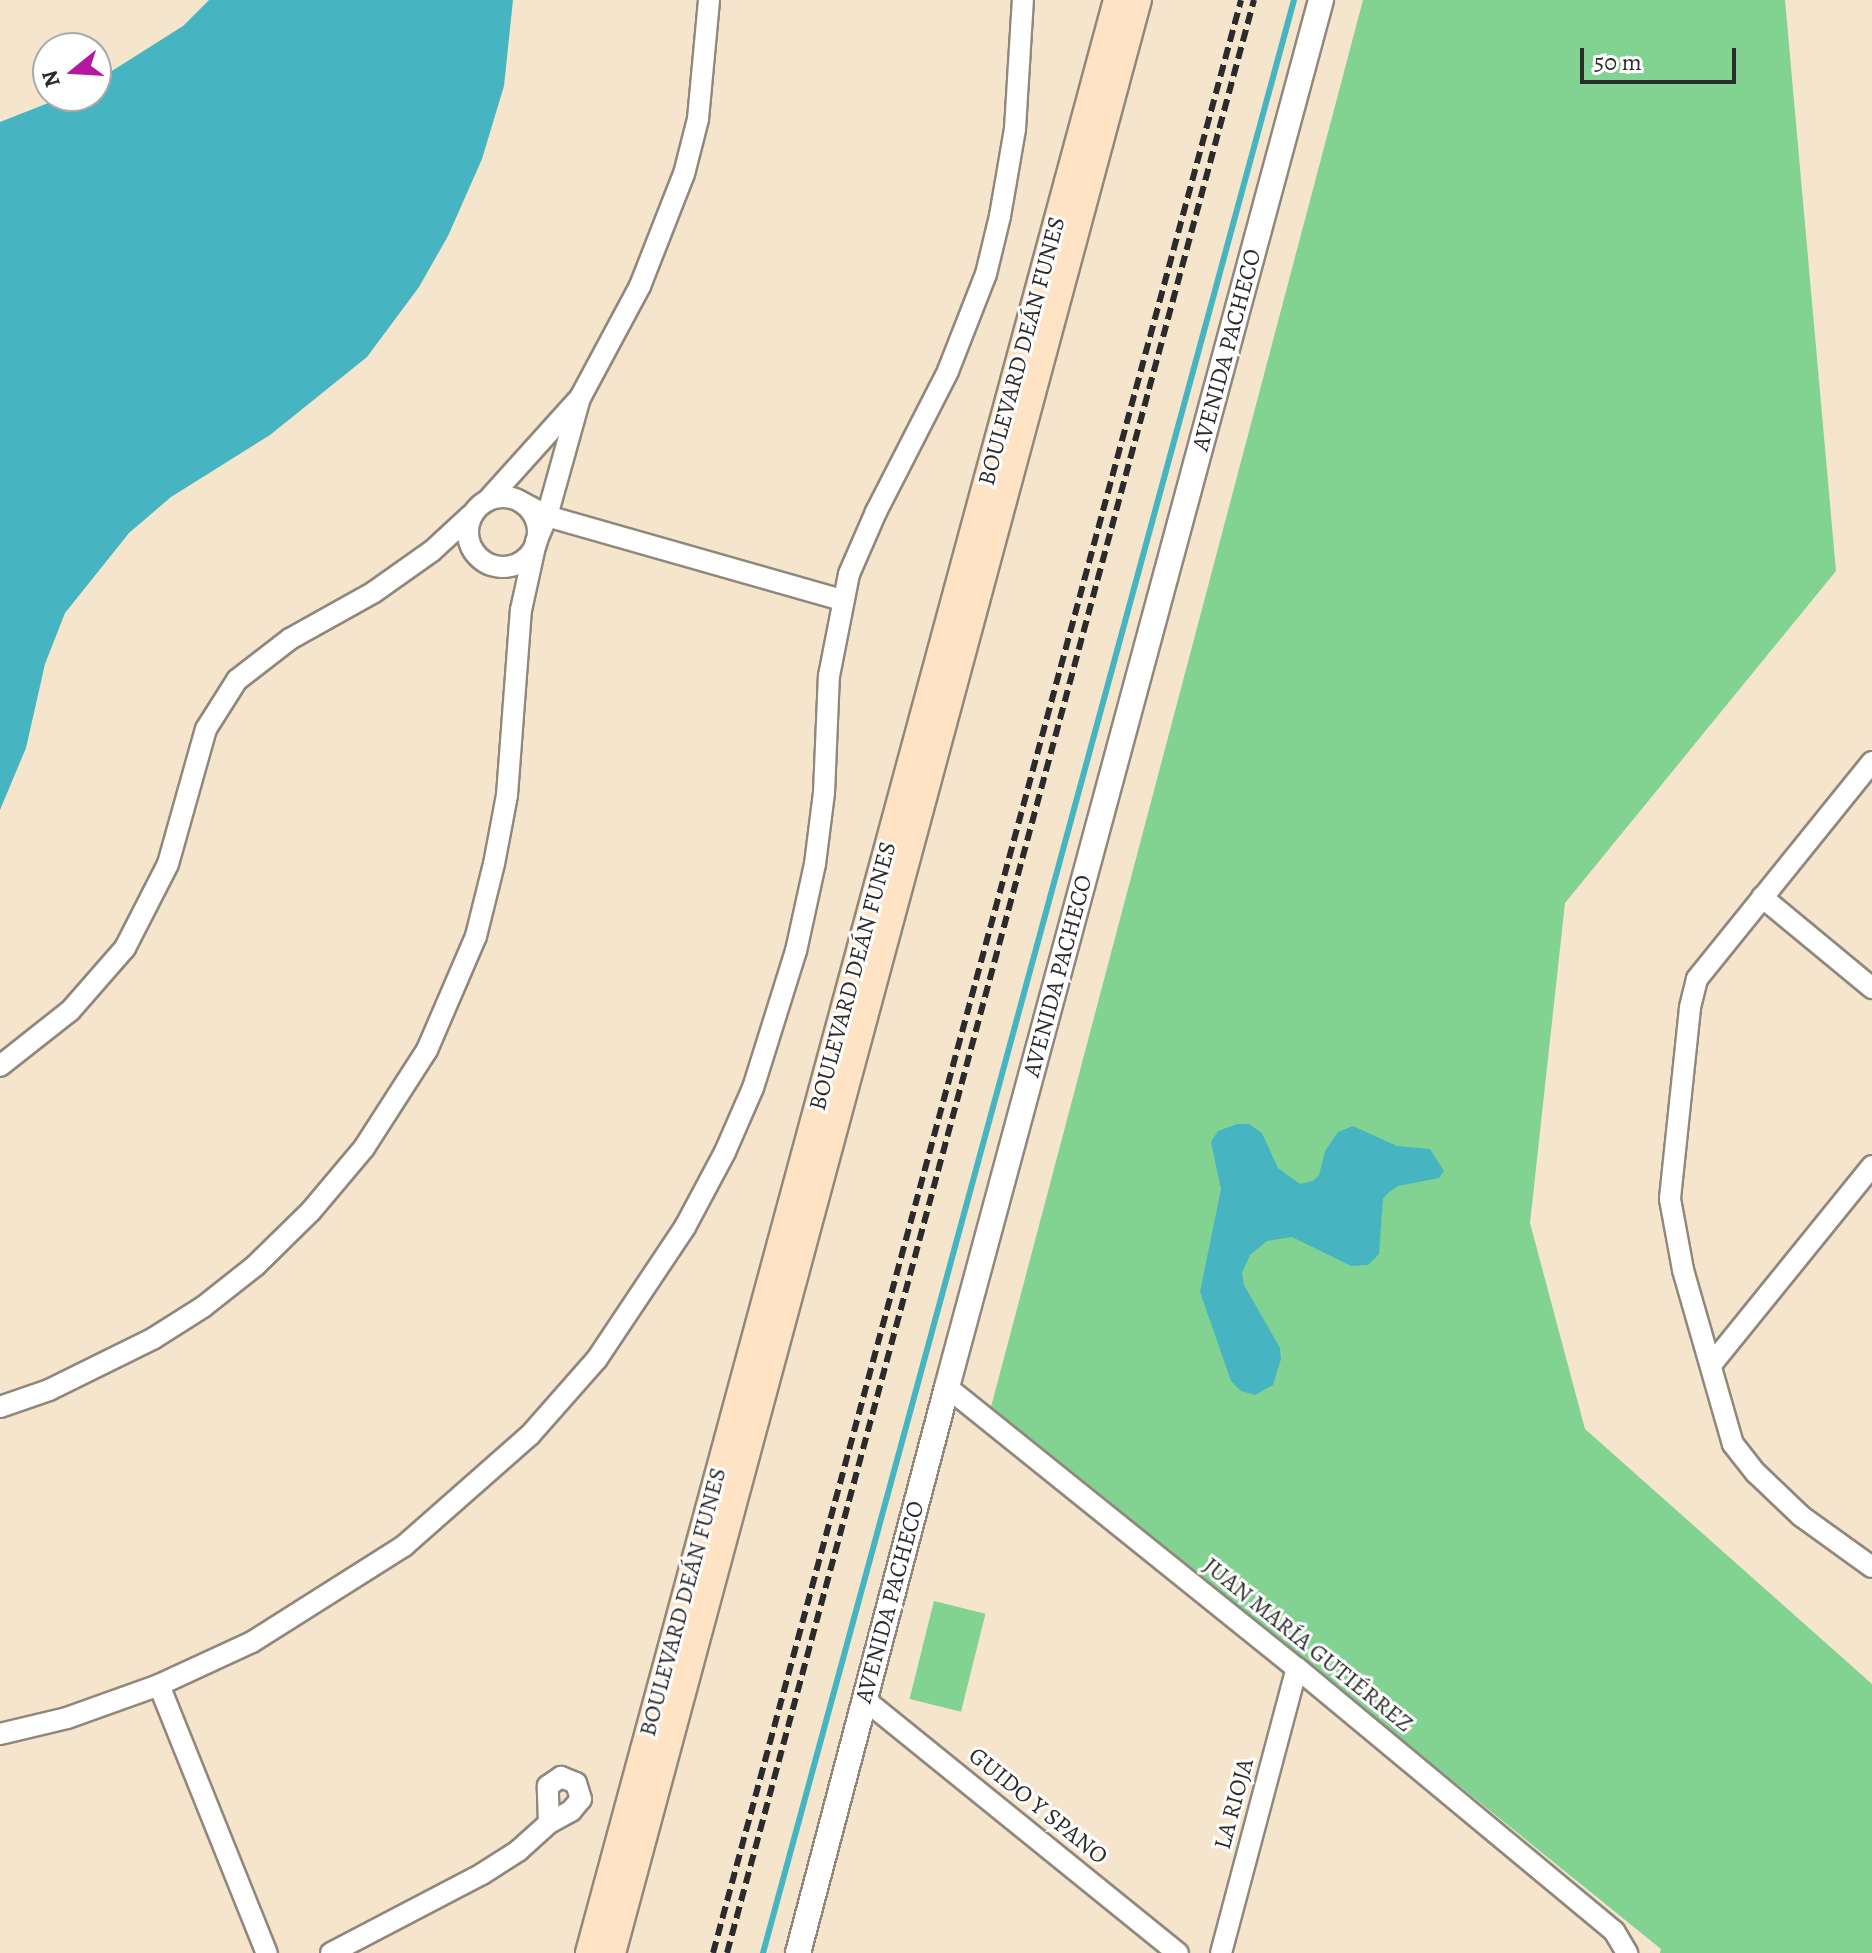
<!DOCTYPE html>
<html>
<head>
<meta charset="utf-8">
<style>
	body { margin:0 }
	#map { position:relative; width:1872px; height:1953px; overflow:hidden; background:#f5e5cd; font-family:Alegreya,serif }
	div>[style] { position:absolute }
	.green>* { inset:0; background:#82d292; transform-origin:0 0 }
	.water>* { inset:0; background:#47b5c1 }
	.stream>* { height:6px; margin:-3px; padding:0 3px; transform-origin:3px; border-radius:3px; background:#47b5c1 }
	.roads { filter:drop-shadow(2px 0 #90887c) drop-shadow(-2px 0 #90887c) drop-shadow(0 2px #90887c) drop-shadow(0 -2px #90887c) }
	.minor>* { height:20px; margin:-10px; padding:0 10px; transform-origin:10px; border-radius:10px; background:#fff }
	.minor>.ring { margin:-10px; padding:0; box-sizing:content-box; background:none; border:20px solid #fff; border-radius:50% }
	.tertiary>* { height:24px; margin:-12px; padding:0 12px; transform-origin:12px; border-radius:12px; background:#fff }
	.secondary>* { height:26px; margin:-13px; padding:0 13px; transform-origin:13px; border-radius:13px; background:#fee4c5 }
	.rail>* { height:6px; margin-top:-3px; transform-origin:0; background:repeating-linear-gradient(90deg,#2b2b2b 0 12px,transparent 0 18px) }
	span { translate:-50% -50%; white-space:nowrap; text-align:center; line-height:1.15; -webkit-text-stroke:6px #fff; paint-order:stroke }
	.street-label { font-size:24px; color:#2b2b2b }
	.north { position:absolute; left:32px; top:32px; width:80px; height:80px; box-sizing:border-box; background:#fff; border:2px solid #aaa; border-radius:50%; rotate:252deg; font-size:22px; font-weight:700; line-height:32px; text-align:center; color:#2b2b2b }
	.north::after { content:''; display:block; margin:auto; width:28px; height:36px; background:#b5179e; clip-path:polygon(50% 0,100% 100%,50% 72%,0 100%) }
	.scale { position:absolute; left:1580px; top:48px; width:156px; height:36px; box-sizing:border-box; border:4px solid #2b2b2b; border-top:0; padding-left:10px; font-size:24px; line-height:28px; white-space:nowrap; color:#2b2b2b; -webkit-text-stroke:6px #fff; paint-order:stroke }
</style>
</head>
<body>
<div id="map">
	<div class="green">
		<div style="clip-path:polygon(1363px 0,1785px 0,1836px 571px,1565px 903px,1530px 1223px,1585px 1429px,1872px 1684px,1872px 1953px,1660px 1953px,1661px 1949px,991px 1407px)"></div>
		<div style="left:934px;top:1601px;width:53px;height:101px;rotate:14deg"></div>
	</div>
	<div class="water">
		<div style="clip-path:polygon(209px 0,513px 0,504px 86px,482px 159px,448px 236px,419px 287px,367px 357px,270px 435px,171px 497px,129px 533px,65px 613px,45px 664px,26px 748px,0 810px,0 122px,66px 96px,96px 96px,96px 81px,183px 26px)"></div>
		<div style="clip-path:polygon(1237px 1124px,1249px 1124px,1262px 1133px,1278px 1168px,1300px 1184px,1313px 1181px,1319px 1175px,1325px 1151px,1338px 1132px,1353px 1126px,1397px 1146px,1430px 1149px,1444px 1171px,1439px 1178px,1398px 1186px,1388px 1193px,1383px 1199px,1379px 1254px,1368px 1265px,1351px 1266px,1292px 1237px,1267px 1241px,1250px 1255px,1242px 1273px,1244px 1285px,1280px 1348px,1281px 1359px,1273px 1385px,1255px 1395px,1241px 1391px,1231px 1381px,1200px 1292px,1221px 1189px,1211px 1142px,1218px 1131px)"></div>
	</div>
	<div class="stream">
		<div style="left:763px;top:1953px;width:2024px;rotate:-74.79deg"></div>
	</div>
	<div class="roads">
		<div class="minor">
			<div class="ring" style="left:468px;top:497px;width:50px;height:50px"></div>
			<div style="left:487px;top:501px;width:135px;rotate:-48deg"></div>
			<div style="left:523px;top:503px;width:27px;rotate:28deg"></div>
			<div style="left:547px;top:516px;width:307px;rotate:15.9deg"></div>
			<div style="left:1872px;top:762px;width:279px;rotate:128.9deg"></div>
			<div style="left:1697px;top:979px;width:30px;rotate:104deg"></div>
			<div style="left:1690px;top:1008px;width:192px;rotate:96deg"></div>
			<div style="left:1670px;top:1199px;width:72px;rotate:79.6deg"></div>
			<div style="left:1683px;top:1270px;width:181px;rotate:74deg"></div>
			<div style="left:1733px;top:1444px;width:37px;rotate:52deg"></div>
			<div style="left:1756px;top:1473px;width:62px;rotate:43.7deg"></div>
			<div style="left:1801px;top:1516px;width:87px;rotate:35.7deg"></div>
			<div style="left:1762px;top:897px;width:143px;rotate:39.6deg"></div>
			<div style="left:0;top:1066px;width:89px;rotate:-38.2deg"></div>
			<div style="left:70px;top:1011px;width:84px;rotate:-48.9deg"></div>
			<div style="left:125px;top:948px;width:94px;rotate:-62.9deg"></div>
			<div style="left:168px;top:864px;width:140px;rotate:-74.3deg"></div>
			<div style="left:206px;top:729px;width:58px;rotate:-57.7deg"></div>
			<div style="left:237px;top:680px;width:67px;rotate:-37.7deg"></div>
			<div style="left:290px;top:639px;width:96px;rotate:-29.2deg"></div>
			<div style="left:374px;top:592px;width:71px;rotate:-35.3deg"></div>
			<div style="left:432px;top:551px;width:53px;rotate:-42.7deg"></div>
			<div style="left:1711px;top:1365px;width:256px;rotate:-51deg"></div>
			<div style="left:947px;top:1387px;width:449px;rotate:38.8deg"></div>
			<div style="left:1297px;top:1668px;width:412px;rotate:39.7deg"></div>
			<div style="left:1614px;top:1931px;width:26px;rotate:59deg"></div>
			<div style="left:0;top:1407px;width:52px;rotate:-19.1deg"></div>
			<div style="left:49px;top:1390px;width:117px;rotate:-26.3deg"></div>
			<div style="left:154px;top:1338px;width:58px;rotate:-32.3deg"></div>
			<div style="left:203px;top:1307px;width:66px;rotate:-38.3deg"></div>
			<div style="left:255px;top:1266px;width:78px;rotate:-44.5deg"></div>
			<div style="left:311px;top:1211px;width:82px;rotate:-49.9deg"></div>
			<div style="left:364px;top:1148px;width:117px;rotate:-57.3deg"></div>
			<div style="left:427px;top:1050px;width:124px;rotate:-66.7deg"></div>
			<div style="left:476px;top:936px;width:74px;rotate:-76deg"></div>
			<div style="left:494px;top:864px;width:70px;rotate:-79.3deg"></div>
			<div style="left:507px;top:795px;width:186px;rotate:-85.7deg"></div>
			<div style="left:521px;top:610px;width:70px;rotate:-77.6deg"></div>
			<div style="left:536px;top:542px;width:28px;rotate:-67deg"></div>
			<div style="left:547px;top:516px;width:123px;rotate:-74.4deg"></div>
			<div style="left:580px;top:398px;width:127px;rotate:-61.8deg"></div>
			<div style="left:640px;top:286px;width:120px;rotate:-68.6deg"></div>
			<div style="left:684px;top:174px;width:57px;rotate:-75.7deg"></div>
			<div style="left:698px;top:119px;width:120px;rotate:-84.7deg"></div>
			<div style="left:159px;top:1685px;width:289px;rotate:68.1deg"></div>
			<div style="left:864px;top:1699px;width:404px;rotate:39deg"></div>
			<div style="left:0;top:1734px;width:69px;rotate:-13.4deg"></div>
			<div style="left:67px;top:1718px;width:98px;rotate:-19.7deg"></div>
			<div style="left:159px;top:1685px;width:102px;rotate:-24.8deg"></div>
			<div style="left:252px;top:1642px;width:180px;rotate:-32.3deg"></div>
			<div style="left:404px;top:1546px;width:168px;rotate:-41.4deg"></div>
			<div style="left:530px;top:1435px;width:101px;rotate:-48.6deg"></div>
			<div style="left:597px;top:1359px;width:159px;rotate:-56.3deg"></div>
			<div style="left:685px;top:1227px;width:85px;rotate:-61.9deg"></div>
			<div style="left:725px;top:1152px;width:70px;rotate:-66.4deg"></div>
			<div style="left:753px;top:1088px;width:144px;rotate:-72.6deg"></div>
			<div style="left:796px;top:951px;width:89px;rotate:-77.7deg"></div>
			<div style="left:815px;top:864px;width:72px;rotate:-82.8deg"></div>
			<div style="left:824px;top:793px;width:117px;rotate:-87.6deg"></div>
			<div style="left:829px;top:676px;width:104px;rotate:-78.9deg"></div>
			<div style="left:849px;top:574px;width:68px;rotate:-66.5deg"></div>
			<div style="left:876px;top:512px;width:158px;rotate:-62.9deg"></div>
			<div style="left:948px;top:371px;width:104px;rotate:-68.6deg"></div>
			<div style="left:986px;top:274px;width:60px;rotate:-76.4deg"></div>
			<div style="left:1000px;top:216px;width:88px;rotate:-80.2deg"></div>
			<div style="left:1015px;top:129px;width:129px;rotate:-86.5deg"></div>
			<div style="left:561px;top:1777px;width:16px;rotate:22deg"></div>
			<div style="left:576px;top:1783px;width:17px;rotate:73deg"></div>
			<div style="left:581px;top:1799px;width:16px;rotate:130deg"></div>
			<div style="left:571px;top:1811px;width:25px;rotate:151deg"></div>
			<div style="left:549px;top:1823px;width:37px;rotate:-92deg"></div>
			<div style="left:548px;top:1786px;width:16px;rotate:-35deg"></div>
			<div style="left:331px;top:1953px;width:170px;rotate:-27.6deg"></div>
			<div style="left:482px;top:1874px;width:43px;rotate:-32.6deg"></div>
			<div style="left:518px;top:1851px;width:42px;rotate:-42.1deg"></div>
			<div style="left:1221px;top:1953px;width:295px;rotate:-75.1deg"></div>
		</div>
		<div class="tertiary">
			<div style="left:798px;top:1953px;width:585px;rotate:-75.25deg"></div>
			<div style="left:947px;top:1387px;width:1437px;rotate:-74.91deg"></div>
		</div>
		<div class="secondary">
			<div style="left:589px;top:1953px;width:2023px;rotate:-74.87deg"></div>
			<div style="left:612px;top:1953px;width:2023px;rotate:-74.93deg"></div>
		</div>
	</div>
	<div class="rail">
		<div style="left:713px;top:1953px;width:2023px;rotate:-74.87deg"></div>
		<div style="left:727px;top:1953px;width:2023px;rotate:-74.9deg"></div>
	</div>
	<div class="street-label">
		<span style="left:1227px;top:350px;rotate:-75deg">AVENIDA PACHECO</span>
		<span style="left:1022px;top:351px;rotate:-75deg">BOULEVARD DEÁN FUNES</span>
		<span style="left:853px;top:976px;rotate:-75deg">BOULEVARD DEÁN FUNES</span>
		<span style="left:1058px;top:976px;rotate:-75deg">AVENIDA PACHECO</span>
		<span style="left:683px;top:1602px;rotate:-75deg">BOULEVARD DEÁN FUNES</span>
		<span style="left:890px;top:1602px;rotate:-75deg">AVENIDA PACHECO</span>
		<span style="left:1308px;top:1645px;rotate:39deg">JUAN MARÍA GUTIÉRREZ</span>
		<span style="left:1234px;top:1804px;rotate:-75deg">LA RIOJA</span>
		<span style="left:1038px;top:1806px;rotate:39deg">GUIDO Y SPANO</span>
	</div>
	<div class="north">N</div>
	<div class="scale">50 m</div>
</div>
</body>
</html>
